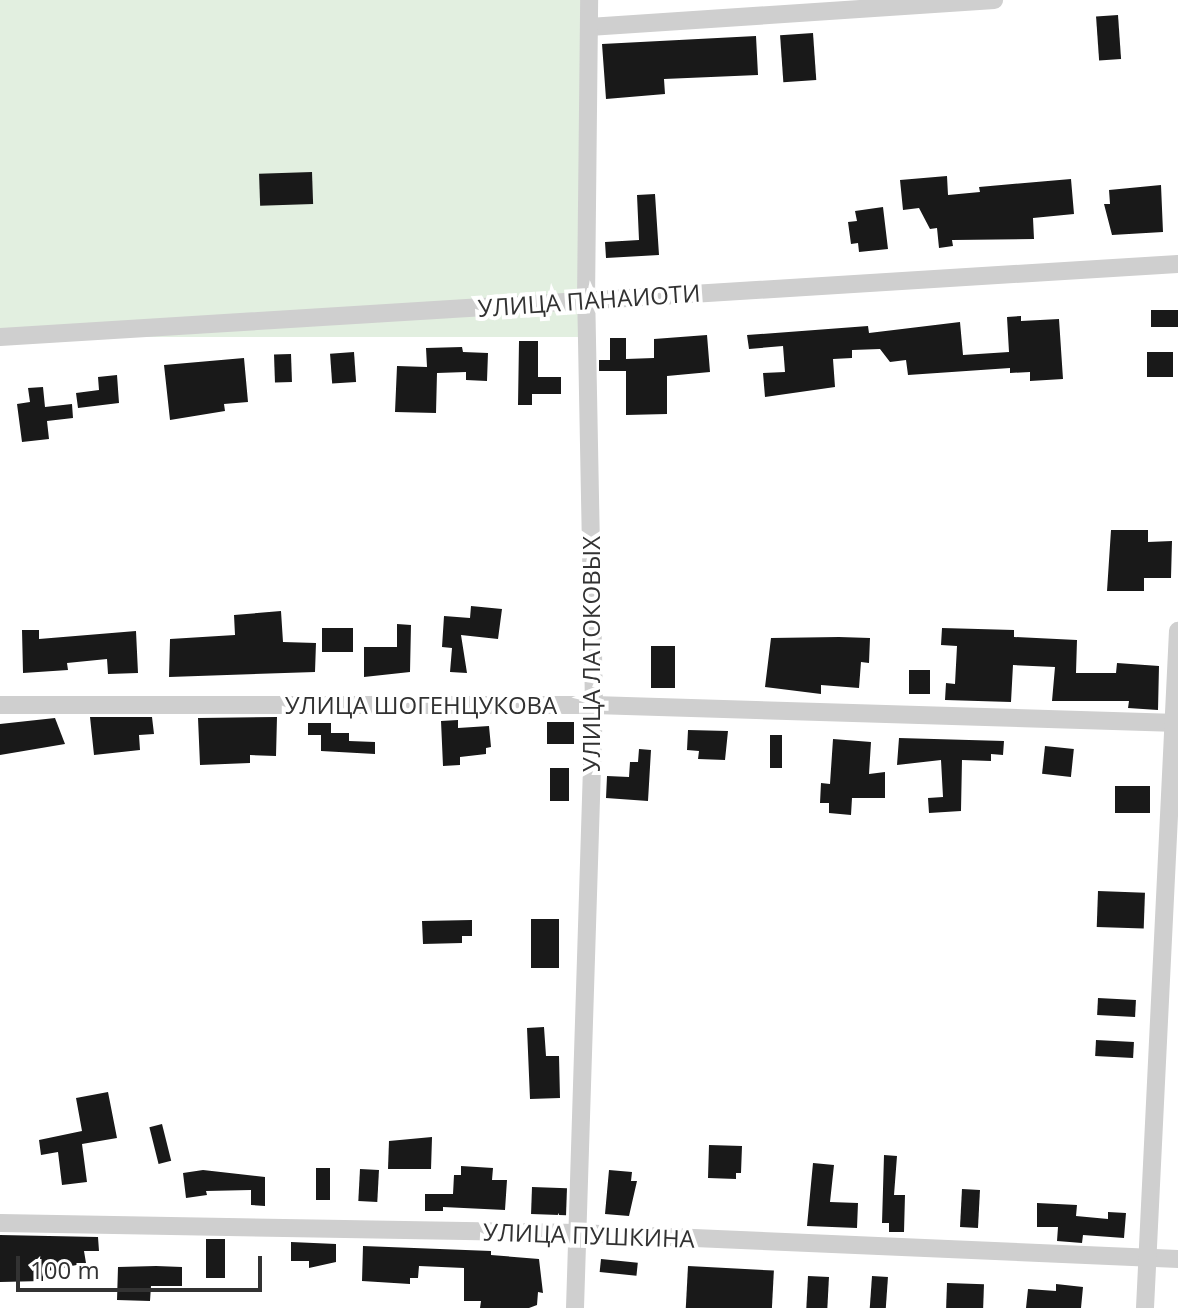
<!DOCTYPE html>
<html>
<head>
<meta charset="utf-8">
<style>
	body { margin:0 }
	#map { position:relative; width:1178px; height:1308px; overflow:hidden; background:#fff; font-family:"Open Sans",sans-serif }
	div>[style] { position:absolute }
	.green>* { inset:0; background:#e2efe0; transform-origin:0 0 }
	.building>* { inset:0; background:#191919; transform-origin:0 0 }
	.minor>* { height:18px; margin:-9px; padding:0 9px; transform-origin:9px; border-radius:9px; background:#cfcfcf }
	span { translate:-50% -50%; white-space:nowrap; text-align:center; line-height:1.15; -webkit-text-stroke:8px #fff; paint-order:stroke }
	.street-label { font-size:24px; color:#323232 }
	.scale { position:absolute; left:16px; top:1256px; width:246px; height:36px; box-sizing:border-box; border:4px solid #323232; border-top:0; padding-left:10px; font-size:24px; line-height:28px; white-space:nowrap; color:#323232; -webkit-text-stroke:6px #fff; paint-order:stroke }
</style>
</head>
<body>
<div id="map">
	<div class="green">
		<div style="left:0;top:0;width:589px;height:337px"></div>
	</div>
	<div class="building">
		<div style="left:1118px;top:15px;width:44px;height:22px;rotate:86deg"></div>
		<div style="left:813px;top:33px;width:47px;height:33px;rotate:86deg"></div>
		<div style="clip-path:polygon(756px 36px,758px 75px,664px 79px,665px 94px,606px 99px,602px 44px)"></div>
		<div style="left:312px;top:172px;width:32px;height:53px;rotate:88deg"></div>
		<div style="clip-path:polygon(947px 176px,948px 195px,980px 192px,979px 187px,1071px 179px,1074px 214px,1033px 218px,1034px 239px,952px 240px,953px 246px,939px 248px,937px 228px,930px 229px,919px 208px,903px 210px,900px 180px)"></div>
		<div style="clip-path:polygon(1161px 185px,1163px 232px,1112px 235px,1104px 204px,1110px 204px,1109px 190px)"></div>
		<div style="clip-path:polygon(655px 194px,659px 255px,606px 258px,605px 242px,639px 240px,637px 195px)"></div>
		<div style="clip-path:polygon(883px 207px,888px 249px,859px 252px,858px 243px,851px 244px,848px 222px,857px 221px,855px 211px)"></div>
		<div style="left:1178px;top:310px;width:17px;height:27px;rotate:90deg"></div>
		<div style="clip-path:polygon(1021px 316px,1021px 321px,1059px 319px,1063px 379px,1030px 381px,1030px 372px,1010px 373px,1010px 368px,908px 375px,906px 360px,890px 362px,880px 349px,852px 350px,852px 358px,833px 359px,835px 387px,765px 397px,763px 373px,785px 372px,783px 346px,749px 349px,747px 335px,868px 326px,869px 333px,960px 322px,963px 355px,1009px 352px,1007px 317px)"></div>
		<div style="clip-path:polygon(707px 335px,710px 372px,667px 376px,667px 414px,626px 415px,626px 371px,599px 371px,599px 360px,610px 360px,610px 338px,626px 338px,626px 359px,654px 358px,654px 339px)"></div>
		<div style="clip-path:polygon(519px 341px,538px 341px,538px 377px,561px 377px,561px 394px,532px 394px,532px 405px,518px 405px)"></div>
		<div style="clip-path:polygon(462px 347px,463px 352px,488px 353px,487px 381px,466px 380px,466px 372px,437px 373px,436px 413px,395px 412px,397px 366px,427px 367px,426px 348px)"></div>
		<div style="left:354px;top:352px;width:30px;height:24px;rotate:86deg"></div>
		<div style="left:1173px;top:352px;width:25px;height:26px;rotate:90deg"></div>
		<div style="left:291px;top:354px;width:28px;height:17px;rotate:88deg"></div>
		<div style="clip-path:polygon(244px 358px,248px 402px,224px 404px,225px 411px,170px 420px,164px 365px)"></div>
		<div style="clip-path:polygon(117px 375px,119px 403px,78px 408px,76px 393px,99px 390px,98px 377px)"></div>
		<div style="clip-path:polygon(43px 387px,45px 407px,72px 404px,73px 418px,47px 421px,49px 439px,22px 442px,17px 404px,30px 402px,28px 388px)"></div>
		<div style="clip-path:polygon(1111px 530px,1148px 530px,1148px 542px,1172px 541px,1171px 578px,1144px 578px,1144px 591px,1107px 591px)"></div>
		<div style="clip-path:polygon(471px 606px,502px 609px,498px 639px,461px 635px,467px 673px,450px 672px,452px 648px,442px 647px,444px 616px,470px 618px)"></div>
		<div style="clip-path:polygon(281px 611px,283px 642px,316px 643px,315px 672px,169px 677px,170px 639px,235px 635px,234px 615px)"></div>
		<div style="clip-path:polygon(397px 624px,411px 625px,410px 672px,364px 677px,364px 647px,397px 647px)"></div>
		<div style="left:322px;top:628px;width:31px;height:24px"></div>
		<div style="clip-path:polygon(942px 628px,1014px 630px,1014px 637px,1077px 640px,1076px 673px,1116px 673px,1117px 663px,1159px 666px,1158px 710px,1128px 708px,1129px 701px,1052px 701px,1055px 667px,1013px 665px,1011px 702px,945px 700px,946px 683px,955px 684px,957px 646px,941px 645px)"></div>
		<div style="clip-path:polygon(22px 630px,39px 630px,39px 639px,136px 631px,138px 673px,108px 674px,107px 659px,67px 663px,68px 670px,23px 673px)"></div>
		<div style="clip-path:polygon(839px 637px,870px 638px,869px 663px,861px 662px,859px 688px,821px 685px,821px 694px,765px 687px,771px 638px)"></div>
		<div style="left:651px;top:646px;width:24px;height:42px"></div>
		<div style="left:909px;top:670px;width:21px;height:24px"></div>
		<div style="clip-path:polygon(90px 717px,152px 717px,154px 734px,139px 735px,140px 750px,94px 755px)"></div>
		<div style="clip-path:polygon(277px 717px,276px 756px,250px 755px,250px 763px,200px 765px,198px 718px)"></div>
		<div style="clip-path:polygon(55px 718px,65px 744px,0 755px,0 724px)"></div>
		<div style="clip-path:polygon(458px 720px,458px 728px,489px 726px,491px 747px,486px 748px,486px 754px,460px 757px,460px 765px,443px 766px,441px 721px)"></div>
		<div style="left:547px;top:722px;width:27px;height:22px"></div>
		<div style="clip-path:polygon(308px 723px,331px 723px,331px 733px,349px 733px,349px 741px,375px 742px,375px 754px,321px 751px,321px 735px,308px 735px)"></div>
		<div style="clip-path:polygon(688px 730px,728px 731px,725px 760px,698px 759px,699px 751px,687px 750px)"></div>
		<div style="left:770px;top:735px;width:12px;height:33px"></div>
		<div style="clip-path:polygon(899px 738px,1004px 741px,1003px 755px,991px 754px,991px 761px,962px 760px,961px 811px,929px 813px,928px 798px,943px 797px,941px 760px,897px 765px)"></div>
		<div style="clip-path:polygon(833px 739px,871px 742px,869px 774px,885px 772px,885px 798px,852px 798px,851px 815px,829px 813px,829px 803px,820px 803px,821px 783px,830px 784px)"></div>
		<div style="left:1045px;top:746px;width:29px;height:28px;rotate:6deg"></div>
		<div style="clip-path:polygon(639px 749px,651px 750px,648px 801px,606px 798px,607px 776px,629px 777px,630px 762px,638px 762px)"></div>
		<div style="left:550px;top:768px;width:19px;height:33px"></div>
		<div style="left:1115px;top:786px;width:35px;height:27px"></div>
		<div style="left:1098px;top:891px;width:47px;height:36px;rotate:2deg"></div>
		<div style="left:531px;top:919px;width:28px;height:49px"></div>
		<div style="clip-path:polygon(472px 920px,472px 936px,462px 936px,462px 943px,423px 944px,422px 921px)"></div>
		<div style="left:1098px;top:998px;width:38px;height:17px;rotate:3deg"></div>
		<div style="clip-path:polygon(544px 1027px,546px 1056px,559px 1056px,560px 1098px,530px 1099px,527px 1028px)"></div>
		<div style="left:1096px;top:1040px;width:38px;height:16px;rotate:3deg"></div>
		<div style="clip-path:polygon(108px 1092px,117px 1138px,82px 1144px,87px 1182px,62px 1185px,58px 1152px,41px 1155px,39px 1140px,82px 1131px,76px 1098px)"></div>
		<div style="left:162px;top:1124px;width:38px;height:13px;rotate:76deg"></div>
		<div style="clip-path:polygon(432px 1137px,431px 1169px,388px 1169px,389px 1141px)"></div>
		<div style="clip-path:polygon(709px 1145px,742px 1146px,741px 1173px,736px 1173px,736px 1179px,708px 1178px)"></div>
		<div style="clip-path:polygon(884px 1155px,897px 1156px,894px 1195px,905px 1195px,904px 1232px,889px 1232px,889px 1223px,882px 1223px)"></div>
		<div style="clip-path:polygon(813px 1163px,834px 1165px,830px 1202px,858px 1203px,857px 1228px,807px 1226px)"></div>
		<div style="clip-path:polygon(461px 1166px,493px 1168px,492px 1180px,507px 1180px,505px 1210px,443px 1207px,443px 1211px,425px 1211px,425px 1194px,453px 1194px,454px 1175px,461px 1175px)"></div>
		<div style="left:316px;top:1168px;width:14px;height:32px"></div>
		<div style="left:360px;top:1169px;width:19px;height:32px;rotate:3deg"></div>
		<div style="clip-path:polygon(203px 1170px,265px 1177px,265px 1206px,251px 1205px,251px 1190px,206px 1191px,207px 1195px,186px 1198px,183px 1173px)"></div>
		<div style="clip-path:polygon(609px 1170px,632px 1172px,631px 1181px,637px 1181px,629px 1216px,605px 1214px)"></div>
		<div style="left:532px;top:1187px;width:35px;height:27px;rotate:2deg"></div>
		<div style="left:962px;top:1189px;width:18px;height:38px;rotate:3deg"></div>
		<div style="clip-path:polygon(1037px 1203px,1077px 1205px,1076px 1216px,1108px 1219px,1108px 1212px,1126px 1213px,1124px 1238px,1083px 1235px,1082px 1243px,1057px 1241px,1058px 1227px,1037px 1227px)"></div>
		<div style="clip-path:polygon(0 1235px,98px 1237px,99px 1251px,84px 1251px,86px 1263px,43px 1272px,43px 1281px,0 1282px)"></div>
		<div style="left:206px;top:1239px;width:19px;height:39px"></div>
		<div style="clip-path:polygon(291px 1242px,336px 1244px,336px 1262px,309px 1268px,309px 1261px,291px 1261px)"></div>
		<div style="clip-path:polygon(363px 1246px,491px 1251px,491px 1255px,539px 1259px,543px 1293px,538px 1292px,537px 1305px,529px 1308px,480px 1308px,481px 1301px,464px 1301px,464px 1268px,419px 1266px,418px 1278px,410px 1278px,410px 1284px,362px 1281px)"></div>
		<div style="left:601px;top:1259px;width:37px;height:13px;rotate:6deg"></div>
		<div style="clip-path:polygon(156px 1266px,182px 1267px,182px 1286px,151px 1286px,150px 1301px,117px 1300px,118px 1267px)"></div>
		<div style="left:688px;top:1266px;width:86px;height:42px;rotate:3deg"></div>
		<div style="left:808px;top:1276px;width:21px;height:32px;rotate:3deg"></div>
		<div style="left:872px;top:1276px;width:16px;height:32px;rotate:4deg"></div>
		<div style="left:947px;top:1283px;width:37px;height:25px;rotate:2deg"></div>
		<div style="clip-path:polygon(1056px 1284px,1083px 1287px,1081px 1308px,1026px 1308px,1028px 1289px,1056px 1291px)"></div>
	</div>
	<div class="minor">
		<div style="left:589px;top:27px;width:406px;rotate:-3.8deg"></div>
		<div style="left:0;top:337px;width:1180px;rotate:-3.55deg"></div>
		<div style="left:0;top:705px;width:594px"></div>
		<div style="left:594px;top:705px;width:584px;rotate:1.77deg"></div>
		<div style="left:0;top:1223px;width:578px;rotate:0.99deg"></div>
		<div style="left:578px;top:1233px;width:601px;rotate:2.48deg"></div>
		<div style="left:575px;top:1308px;width:603px;rotate:-88.2deg"></div>
		<div style="left:594px;top:705px;width:404px;rotate:-91.1deg"></div>
		<div style="left:586px;top:301px;width:301px;rotate:-89.4deg"></div>
		<div style="left:1145px;top:1308px;width:678px;rotate:-87.21deg"></div>
	</div>
	<div class="street-label">
		<span style="left:589px;top:300px;rotate:-4deg">УЛИЦА ПАНАИОТИ</span>
		<span style="left:591px;top:654px;rotate:-90deg">УЛИЦА ЛАТОКОВЫХ</span>
		<span style="left:421px;top:705px">УЛИЦА ШОГЕНЦУКОВА</span>
		<span style="left:589px;top:1235px;rotate:2deg">УЛИЦА ПУШКИНА</span>
	</div>
	<div class="scale">100 m</div>
</div>
</body>
</html>
